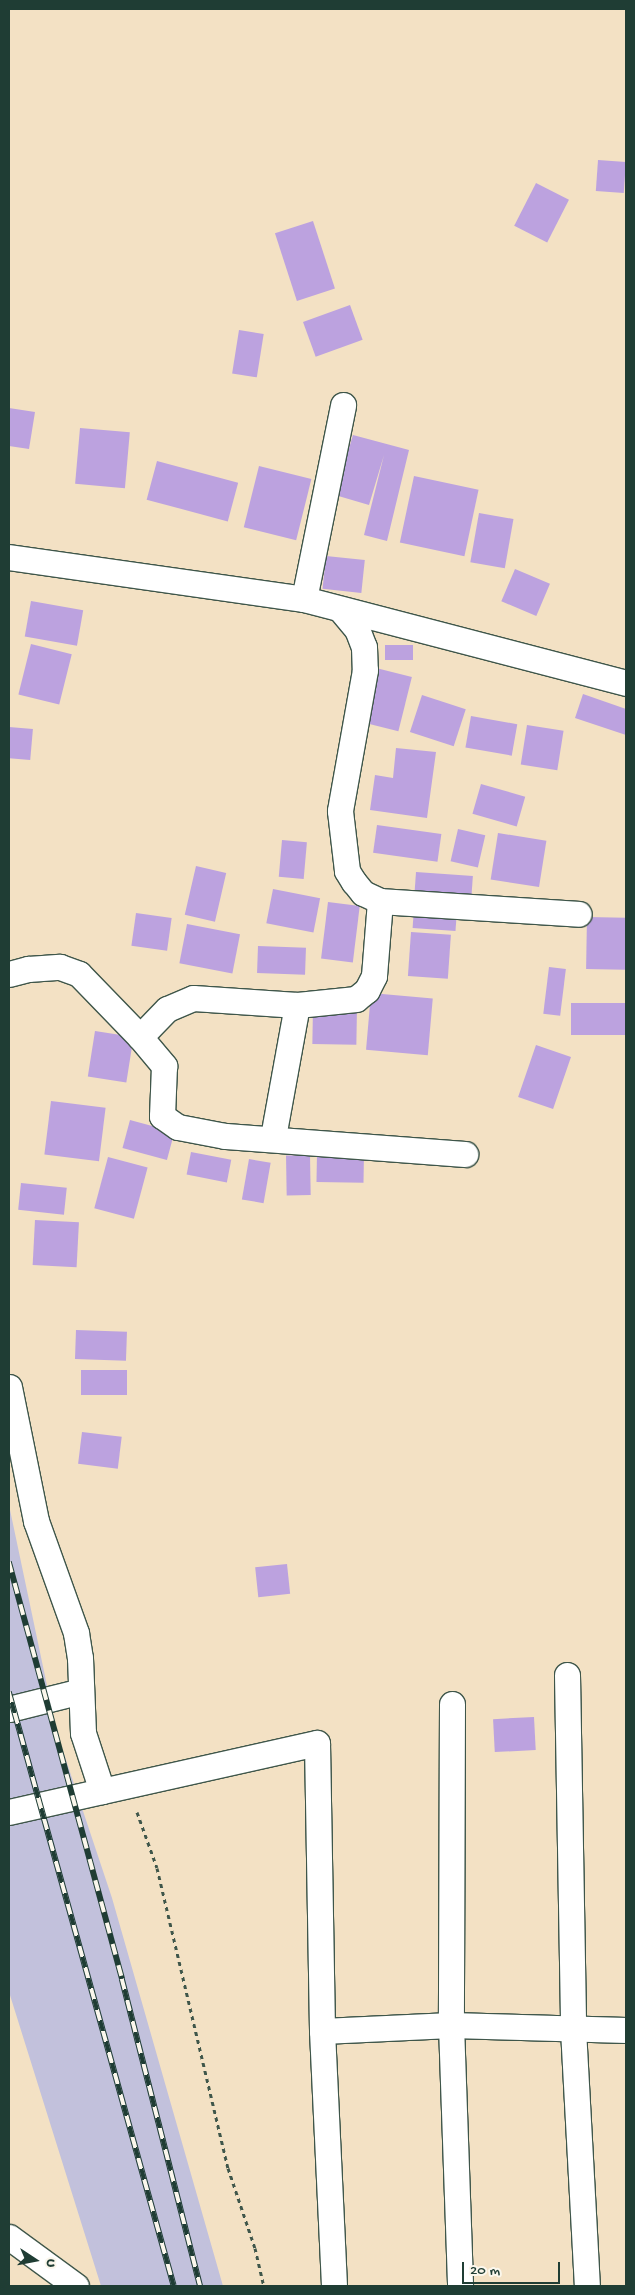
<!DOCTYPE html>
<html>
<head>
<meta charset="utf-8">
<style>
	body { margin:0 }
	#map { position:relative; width:635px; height:2295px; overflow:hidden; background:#f3e1c4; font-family:"Gochi Hand",sans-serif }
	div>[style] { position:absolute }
	.industrial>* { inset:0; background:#c2c1dc }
	.building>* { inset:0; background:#bca2df; transform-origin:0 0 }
	.path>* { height:3px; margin-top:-1.5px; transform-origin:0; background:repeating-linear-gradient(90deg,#3f564a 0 4px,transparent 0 8px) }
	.roads { filter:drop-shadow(1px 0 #3f564a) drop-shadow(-1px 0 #3f564a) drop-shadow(0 1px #3f564a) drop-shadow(0 -1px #3f564a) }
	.street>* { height:25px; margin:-12.5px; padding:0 12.5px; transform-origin:12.5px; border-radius:12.5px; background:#fff }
	.rail>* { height:5.5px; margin-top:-2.75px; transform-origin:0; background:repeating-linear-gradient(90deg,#fbf7ec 0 11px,#1f3d34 0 22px); box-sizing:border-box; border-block:1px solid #1f3d34 }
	span { translate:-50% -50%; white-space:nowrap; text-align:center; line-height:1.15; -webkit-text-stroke:4px #fbf7ec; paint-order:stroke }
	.frame { position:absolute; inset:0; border:10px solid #1f3d34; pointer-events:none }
	.north { position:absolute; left:10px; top:2235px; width:50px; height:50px; -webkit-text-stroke:4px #fbf7ec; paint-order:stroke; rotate:101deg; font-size:14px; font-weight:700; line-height:20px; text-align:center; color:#1f3d34 }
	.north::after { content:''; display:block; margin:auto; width:18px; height:22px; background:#1f3d34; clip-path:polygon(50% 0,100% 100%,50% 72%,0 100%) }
	.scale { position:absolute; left:462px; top:2262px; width:98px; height:22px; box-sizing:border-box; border:2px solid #1f3d34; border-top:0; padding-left:6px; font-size:15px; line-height:18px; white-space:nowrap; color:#1f3d34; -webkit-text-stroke:4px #fbf7ec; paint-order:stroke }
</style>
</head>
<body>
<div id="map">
	<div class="industrial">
		<div style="clip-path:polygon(9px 1505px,57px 1733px,112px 1898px,223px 2286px,101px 2286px,9px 1992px)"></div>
	</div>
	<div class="building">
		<div style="left:598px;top:160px;width:28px;height:31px;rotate:4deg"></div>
		<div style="left:536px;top:183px;width:37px;height:48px;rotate:27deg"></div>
		<div style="left:313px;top:221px;width:71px;height:40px;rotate:72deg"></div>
		<div style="left:350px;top:305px;width:37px;height:50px;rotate:70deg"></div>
		<div style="left:239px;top:330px;width:25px;height:44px;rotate:9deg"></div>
		<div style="clip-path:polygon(9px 408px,35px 412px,29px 449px,9px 446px)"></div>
		<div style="left:80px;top:428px;width:50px;height:56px;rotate:5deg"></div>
		<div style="clip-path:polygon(353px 435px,409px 450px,387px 541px,364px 535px,384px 455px,369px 505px,335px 495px)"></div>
		<div style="left:157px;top:461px;width:84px;height:40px;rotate:15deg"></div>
		<div style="left:259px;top:466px;width:54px;height:63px;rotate:14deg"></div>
		<div style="left:414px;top:476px;width:66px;height:68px;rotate:12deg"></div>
		<div style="left:479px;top:513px;width:35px;height:50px;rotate:10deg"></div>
		<div style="left:326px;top:556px;width:39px;height:33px;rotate:6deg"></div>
		<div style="left:515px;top:569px;width:38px;height:35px;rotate:23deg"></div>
		<div style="left:31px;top:601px;width:53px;height:36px;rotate:10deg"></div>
		<div style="left:31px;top:644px;width:42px;height:52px;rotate:14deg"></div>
		<div style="left:385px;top:645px;width:28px;height:15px"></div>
		<div style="left:376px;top:668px;width:37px;height:56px;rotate:14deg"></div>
		<div style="clip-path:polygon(583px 694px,626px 709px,626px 735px,575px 718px)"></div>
		<div style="left:422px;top:695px;width:46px;height:39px;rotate:18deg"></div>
		<div style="left:471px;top:716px;width:47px;height:32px;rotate:10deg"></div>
		<div style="left:527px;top:725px;width:37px;height:40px;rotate:9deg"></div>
		<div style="left:9px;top:727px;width:24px;height:31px;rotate:5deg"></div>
		<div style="clip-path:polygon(396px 748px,436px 752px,427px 818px,370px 810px,375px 775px,393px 778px)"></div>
		<div style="left:481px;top:784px;width:46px;height:31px;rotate:16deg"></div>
		<div style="left:377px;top:825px;width:65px;height:28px;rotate:8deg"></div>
		<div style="left:458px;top:829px;width:28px;height:33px;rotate:13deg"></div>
		<div style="left:498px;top:833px;width:49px;height:47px;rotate:9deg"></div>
		<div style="left:282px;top:840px;width:25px;height:37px;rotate:5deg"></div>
		<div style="left:196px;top:866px;width:31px;height:50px;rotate:13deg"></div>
		<div style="left:416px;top:872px;width:57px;height:21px;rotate:4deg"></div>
		<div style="left:273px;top:889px;width:48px;height:35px;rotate:11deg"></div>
		<div style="left:328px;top:902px;width:32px;height:57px;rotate:7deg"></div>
		<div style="left:414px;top:908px;width:43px;height:20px;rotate:4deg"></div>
		<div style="left:136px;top:913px;width:36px;height:33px;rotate:8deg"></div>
		<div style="left:587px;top:917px;width:39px;height:52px;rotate:1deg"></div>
		<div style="left:187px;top:924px;width:54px;height:40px;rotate:11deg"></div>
		<div style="left:411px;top:932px;width:40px;height:44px;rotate:4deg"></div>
		<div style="left:258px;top:946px;width:48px;height:27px;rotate:2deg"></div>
		<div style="left:549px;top:967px;width:17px;height:47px;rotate:7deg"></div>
		<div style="left:371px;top:993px;width:62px;height:57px;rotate:5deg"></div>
		<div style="left:571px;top:1003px;width:55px;height:32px"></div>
		<div style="left:313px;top:1007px;width:44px;height:37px;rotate:1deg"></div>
		<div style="left:95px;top:1031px;width:39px;height:46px;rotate:9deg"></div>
		<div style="left:536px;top:1045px;width:37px;height:55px;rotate:19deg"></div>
		<div style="left:51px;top:1101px;width:55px;height:54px;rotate:7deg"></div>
		<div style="left:130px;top:1120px;width:46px;height:29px;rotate:15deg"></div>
		<div style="left:191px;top:1152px;width:41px;height:23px;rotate:11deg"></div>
		<div style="left:317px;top:1153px;width:47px;height:29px;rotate:1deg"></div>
		<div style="left:310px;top:1155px;width:40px;height:24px;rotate:89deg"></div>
		<div style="left:108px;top:1157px;width:41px;height:53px;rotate:15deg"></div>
		<div style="left:249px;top:1159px;width:22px;height:41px;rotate:10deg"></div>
		<div style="left:21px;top:1183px;width:46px;height:27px;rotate:6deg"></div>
		<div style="left:35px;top:1220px;width:44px;height:45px;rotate:3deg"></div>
		<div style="left:76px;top:1330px;width:51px;height:29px;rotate:2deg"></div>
		<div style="left:81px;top:1370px;width:46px;height:25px"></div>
		<div style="left:82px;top:1432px;width:40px;height:32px;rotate:7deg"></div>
		<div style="left:287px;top:1564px;width:30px;height:32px;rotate:84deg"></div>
		<div style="left:534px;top:1717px;width:33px;height:41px;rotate:87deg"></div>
	</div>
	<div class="path">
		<div style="left:137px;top:1812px;width:59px;rotate:70.3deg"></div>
		<div style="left:157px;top:1868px;width:308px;rotate:76.7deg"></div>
		<div style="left:228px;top:2168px;width:84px;rotate:71.4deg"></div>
		<div style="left:255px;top:2248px;width:39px;rotate:77deg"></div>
	</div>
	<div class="roads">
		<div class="street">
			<div style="left:9px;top:557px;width:298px;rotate:8.1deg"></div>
			<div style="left:304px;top:599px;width:333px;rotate:14.6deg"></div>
			<div style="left:304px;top:599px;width:198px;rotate:-78.6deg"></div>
			<div style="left:340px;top:609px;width:26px;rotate:50deg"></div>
			<div style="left:357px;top:629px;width:19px;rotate:69deg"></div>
			<div style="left:364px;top:647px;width:23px;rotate:88deg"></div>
			<div style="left:365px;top:670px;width:143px;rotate:100.1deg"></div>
			<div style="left:340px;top:811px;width:60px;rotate:83.3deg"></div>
			<div style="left:347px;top:871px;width:13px;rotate:58deg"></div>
			<div style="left:354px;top:882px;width:14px;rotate:51deg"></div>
			<div style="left:363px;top:893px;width:19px;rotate:25deg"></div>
			<div style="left:380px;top:901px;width:199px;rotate:3.7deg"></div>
			<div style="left:380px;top:901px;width:75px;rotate:94.6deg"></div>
			<div style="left:374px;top:976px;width:16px;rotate:117deg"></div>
			<div style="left:367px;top:990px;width:14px;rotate:141deg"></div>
			<div style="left:356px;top:999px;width:59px;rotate:174.2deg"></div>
			<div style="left:297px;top:1005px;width:104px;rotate:-176.1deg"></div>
			<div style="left:193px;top:998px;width:28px;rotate:157deg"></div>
			<div style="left:167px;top:1009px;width:39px;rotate:134deg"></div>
			<div style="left:140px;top:1037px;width:38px;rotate:50deg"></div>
			<div style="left:164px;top:1066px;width:50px;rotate:92.3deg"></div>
			<div style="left:162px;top:1116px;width:19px;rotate:35deg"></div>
			<div style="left:178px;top:1127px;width:48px;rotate:10.8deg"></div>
			<div style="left:225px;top:1136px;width:241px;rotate:4.3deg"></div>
			<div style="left:9px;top:974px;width:20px;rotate:-15deg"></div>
			<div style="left:28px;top:969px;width:32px;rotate:-4deg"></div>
			<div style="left:60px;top:967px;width:20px;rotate:20deg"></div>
			<div style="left:79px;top:974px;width:88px;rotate:45.9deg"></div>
			<div style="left:273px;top:1137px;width:134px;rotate:-79.7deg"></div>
			<div style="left:9px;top:1387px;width:137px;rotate:78.6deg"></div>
			<div style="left:36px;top:1521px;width:119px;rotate:70.3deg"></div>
			<div style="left:76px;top:1633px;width:25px;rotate:81deg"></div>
			<div style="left:80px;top:1658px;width:75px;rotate:87.7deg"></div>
			<div style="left:83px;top:1733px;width:61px;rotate:71.9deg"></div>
			<div style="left:102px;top:1791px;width:95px;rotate:167.3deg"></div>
			<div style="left:567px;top:1675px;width:354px;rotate:89deg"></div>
			<div style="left:573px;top:2029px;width:257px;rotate:86.9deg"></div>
			<div style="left:452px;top:1704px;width:321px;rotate:90.2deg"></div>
			<div style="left:451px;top:2025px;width:261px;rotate:88deg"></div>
			<div style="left:9px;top:1709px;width:74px;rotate:-14deg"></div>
			<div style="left:102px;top:1791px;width:220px;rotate:-12.6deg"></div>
			<div style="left:317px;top:1743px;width:288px;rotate:89deg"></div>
			<div style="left:322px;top:2031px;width:255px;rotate:87.3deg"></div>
			<div style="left:322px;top:2031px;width:129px;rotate:-2.7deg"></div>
			<div style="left:451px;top:2025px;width:175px;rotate:1.6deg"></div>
			<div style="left:9px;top:2237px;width:83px;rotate:36.2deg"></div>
		</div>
	</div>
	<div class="rail">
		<div style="left:9px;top:1562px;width:432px;rotate:74.8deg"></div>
		<div style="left:122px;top:1979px;width:317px;rotate:75.7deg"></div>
		<div style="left:9px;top:1692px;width:616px;rotate:74.48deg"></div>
	</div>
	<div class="frame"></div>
	<div class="north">U</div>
	<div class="scale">20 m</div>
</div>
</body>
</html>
